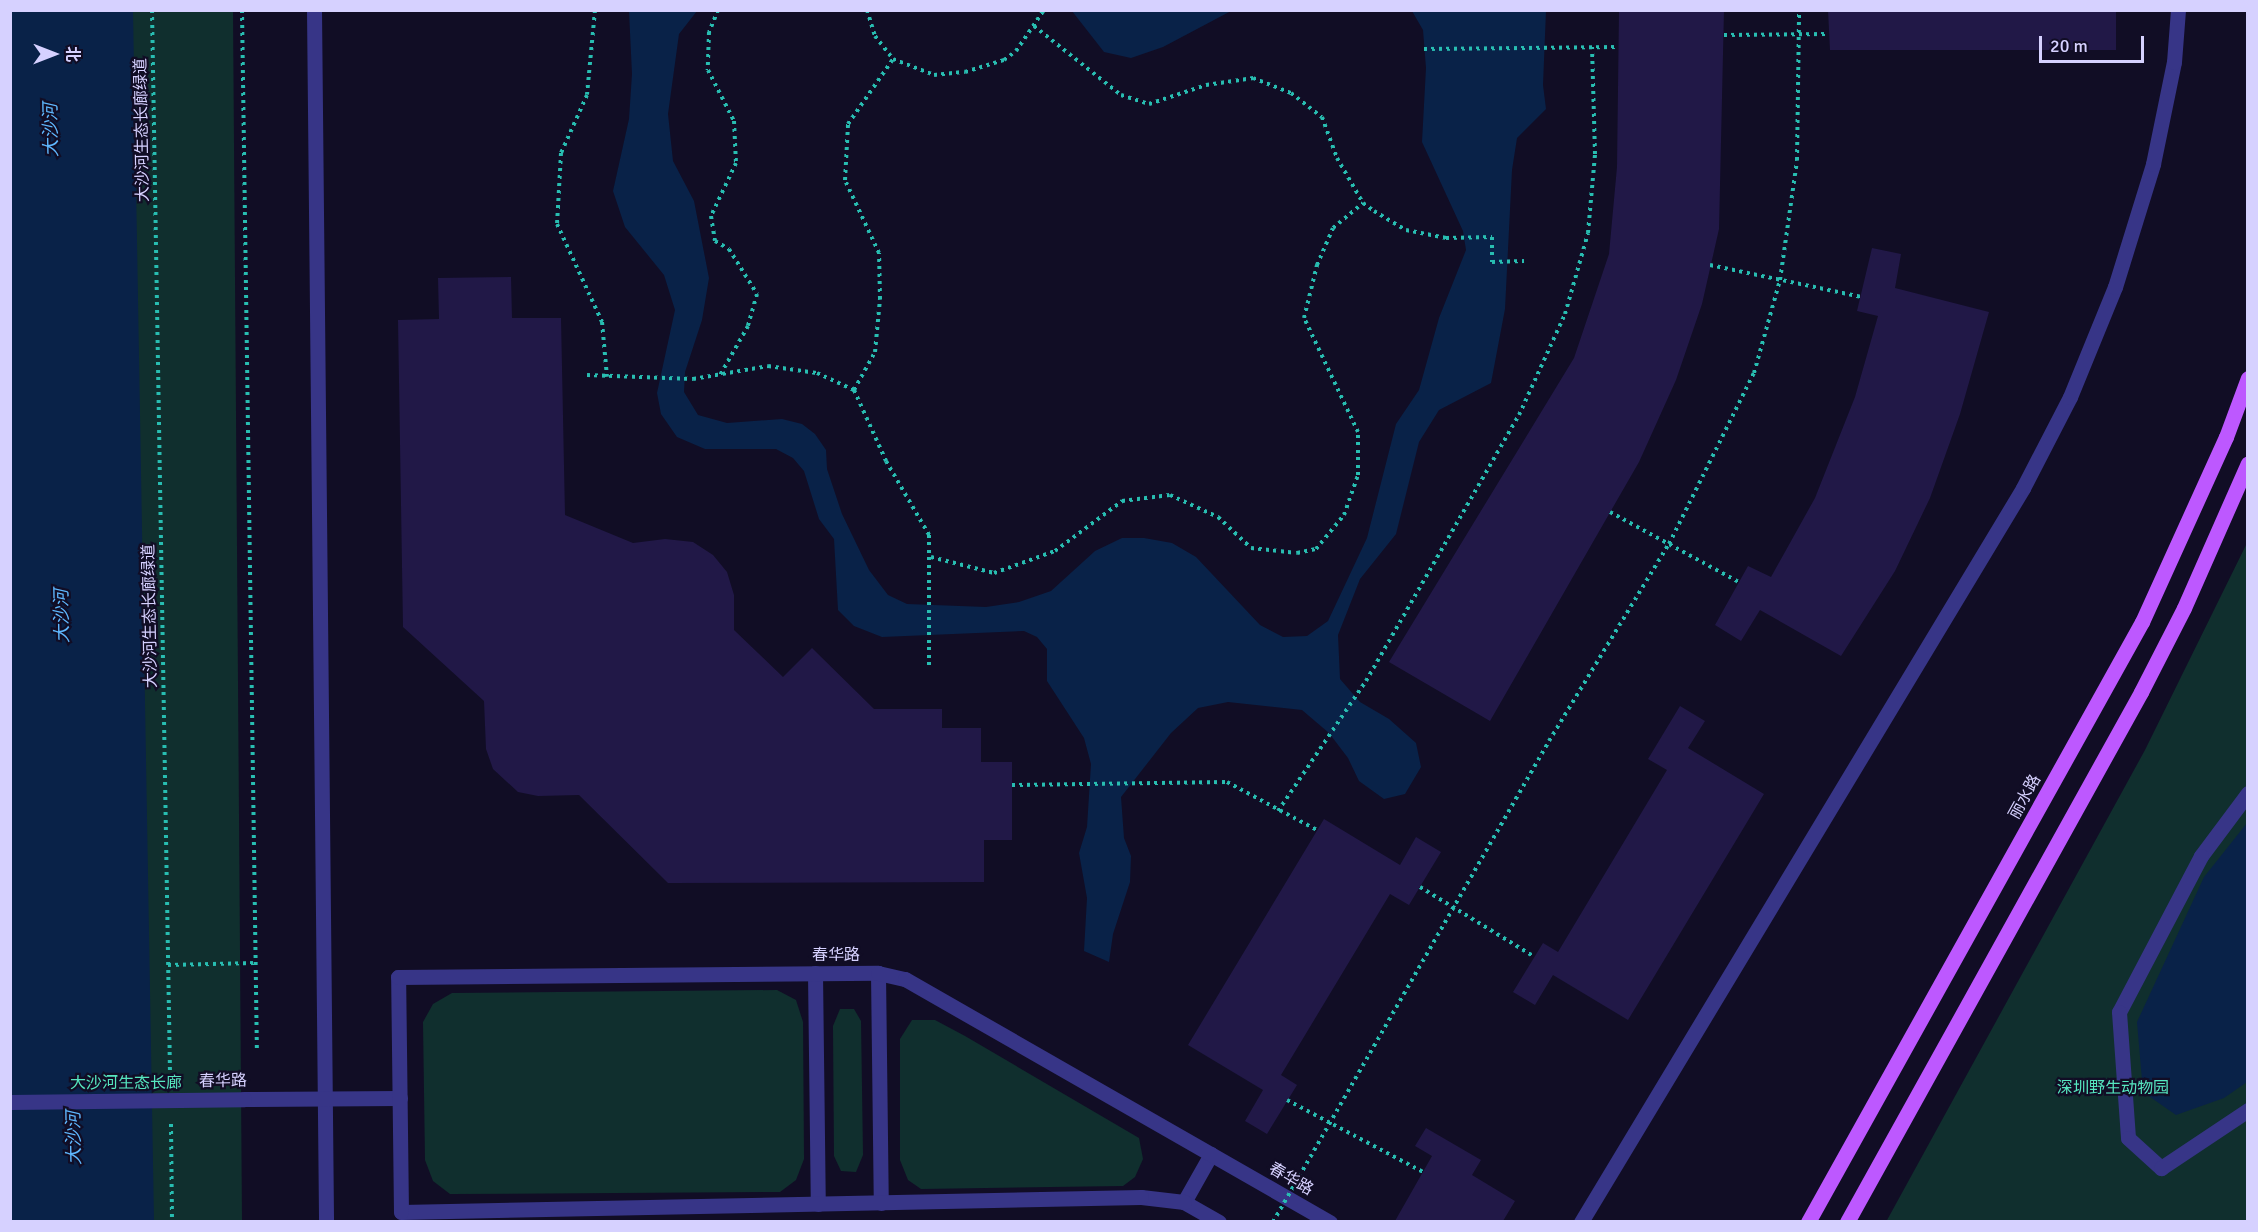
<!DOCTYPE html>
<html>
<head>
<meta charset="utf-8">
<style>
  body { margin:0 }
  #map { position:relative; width:2258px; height:1232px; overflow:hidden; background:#110d25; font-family:Signika,"Noto Sans SC",sans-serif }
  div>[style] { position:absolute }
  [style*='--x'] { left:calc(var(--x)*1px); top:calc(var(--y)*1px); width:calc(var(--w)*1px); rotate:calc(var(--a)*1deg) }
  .green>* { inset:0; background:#102f2e }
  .water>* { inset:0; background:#092248 }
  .building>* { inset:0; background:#211847 }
  .path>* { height:4px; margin-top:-2px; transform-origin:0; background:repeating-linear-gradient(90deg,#28bdb1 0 3px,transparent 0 7.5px) }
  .minor>* { height:15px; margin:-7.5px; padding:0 7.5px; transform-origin:7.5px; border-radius:7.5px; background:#373587 }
  .major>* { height:15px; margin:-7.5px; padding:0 7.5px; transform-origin:7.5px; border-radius:7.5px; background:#bd58ff }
  .path-bridge>* { height:4px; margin-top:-2px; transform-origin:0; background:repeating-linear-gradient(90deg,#28bdb1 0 3px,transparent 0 7.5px) }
  .minor-bridge>* { height:15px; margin:-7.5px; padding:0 7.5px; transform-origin:7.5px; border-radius:7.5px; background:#373587 }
  span { translate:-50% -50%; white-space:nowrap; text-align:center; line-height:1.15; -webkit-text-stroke:4.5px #110d25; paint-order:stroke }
  .street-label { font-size:16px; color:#d6d1ff }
  .park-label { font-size:16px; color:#56e6bf }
  .water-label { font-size:18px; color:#5fb8ff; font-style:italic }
  .frame { position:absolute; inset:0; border:12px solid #d6d1ff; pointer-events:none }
  .north { position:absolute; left:24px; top:24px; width:60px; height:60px; -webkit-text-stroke:4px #110d25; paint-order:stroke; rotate:90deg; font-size:16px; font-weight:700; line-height:24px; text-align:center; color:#d6d1ff }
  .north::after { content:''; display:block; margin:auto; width:21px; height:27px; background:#d6d1ff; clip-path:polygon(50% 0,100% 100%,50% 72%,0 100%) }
  .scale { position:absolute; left:2039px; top:36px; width:105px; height:27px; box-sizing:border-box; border:3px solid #d6d1ff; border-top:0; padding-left:8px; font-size:18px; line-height:21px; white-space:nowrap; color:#d6d1ff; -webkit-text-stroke:4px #110d25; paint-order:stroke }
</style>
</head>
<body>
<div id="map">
  <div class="green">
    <div style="clip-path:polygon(10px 11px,233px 11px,242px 1221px,11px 1221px)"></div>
    <div style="clip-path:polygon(2247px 543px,2247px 1221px,1886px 1222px,2145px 750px)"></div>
    <div style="clip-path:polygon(777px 990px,796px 1000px,803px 1022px,804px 1159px,796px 1180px,780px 1192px,450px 1194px,433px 1181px,425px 1160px,423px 1022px,433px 1004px,452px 993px)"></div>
    <div style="clip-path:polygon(840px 1009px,854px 1009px,861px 1021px,863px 1155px,856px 1172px,841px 1171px,834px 1156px,833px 1026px)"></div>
    <div style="clip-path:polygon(912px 1020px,935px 1020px,965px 1036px,1139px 1138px,1143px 1159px,1135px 1177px,1123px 1186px,921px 1189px,908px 1180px,900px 1160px,900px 1039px)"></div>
  </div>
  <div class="water">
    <div style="clip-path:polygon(10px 11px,133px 11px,154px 1221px,11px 1221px)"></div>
    <div style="clip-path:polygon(629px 11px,697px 11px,679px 34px,668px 114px,673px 161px,694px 201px,709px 278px,702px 320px,685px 372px,684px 392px,698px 415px,727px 423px,782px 419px,802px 424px,815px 434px,826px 450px,827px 469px,842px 514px,869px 570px,888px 595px,907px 604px,986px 607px,1019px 602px,1051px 591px,1095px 551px,1122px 538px,1144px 538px,1172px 543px,1196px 557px,1260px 625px,1283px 637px,1307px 636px,1328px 621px,1367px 538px,1396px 424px,1419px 390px,1439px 318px,1466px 250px,1463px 231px,1422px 142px,1426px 68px,1423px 30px,1412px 11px,1546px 11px,1543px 85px,1546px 109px,1517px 138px,1512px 170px,1505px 309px,1491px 383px,1439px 410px,1419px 442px,1396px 534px,1360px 579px,1338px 635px,1340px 679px,1360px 702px,1389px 719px,1416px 743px,1421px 767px,1405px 794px,1384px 799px,1359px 781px,1348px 758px,1329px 733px,1302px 710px,1228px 702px,1198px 708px,1171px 733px,1121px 797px,1124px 838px,1131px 856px,1130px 882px,1113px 934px,1109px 962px,1084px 951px,1087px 898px,1079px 853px,1087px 827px,1091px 764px,1084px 738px,1047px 681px,1047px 649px,1037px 637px,1024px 631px,882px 637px,854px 626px,838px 610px,834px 539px,819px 519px,804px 471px,793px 458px,776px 449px,705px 449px,677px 437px,661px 414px,657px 393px,675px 310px,664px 275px,625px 227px,613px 191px,629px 119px,632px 74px)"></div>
    <div style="clip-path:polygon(1072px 11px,1231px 11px,1163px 47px,1131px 58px,1104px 52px)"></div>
    <div style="clip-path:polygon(2247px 823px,2247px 1082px,2224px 1098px,2176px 1115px,2143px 1092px,2137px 1022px,2204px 877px)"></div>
  </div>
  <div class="building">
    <div style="clip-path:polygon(1619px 10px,1724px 10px,1719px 229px,1702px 304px,1676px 380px,1639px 462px,1490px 721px,1389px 662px,1574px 358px,1609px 254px,1617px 167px)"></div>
    <div style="clip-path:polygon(1828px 10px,2116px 10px,2116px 50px,1830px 50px)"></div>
    <div style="clip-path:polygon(1872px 248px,1901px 254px,1895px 288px,1989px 312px,1960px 414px,1930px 498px,1895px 571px,1841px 656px,1760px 610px,1741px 641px,1715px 625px,1748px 566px,1771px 577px,1815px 498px,1855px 397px,1878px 316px,1857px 311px)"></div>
    <div style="clip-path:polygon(511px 277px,512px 318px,561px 318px,565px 515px,633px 543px,665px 539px,693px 542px,713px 555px,727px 572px,734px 595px,734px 630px,783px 677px,812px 648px,874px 709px,942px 709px,942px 728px,981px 728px,981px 762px,1012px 762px,1012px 840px,984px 840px,984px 882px,668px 883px,579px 795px,538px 796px,518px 792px,493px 769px,486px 749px,484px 701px,403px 627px,398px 320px,439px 319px,438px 278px)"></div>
    <div style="clip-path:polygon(1680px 706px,1705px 721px,1688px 748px,1764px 794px,1628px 1020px,1553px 975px,1535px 1005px,1513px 992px,1543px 943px,1558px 952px,1667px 770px,1648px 759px)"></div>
    <div style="clip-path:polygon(1324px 819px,1400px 865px,1416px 837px,1441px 852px,1409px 905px,1390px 894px,1281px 1075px,1297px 1085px,1267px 1134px,1245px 1121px,1263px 1090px,1188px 1045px)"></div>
    <div style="clip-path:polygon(1426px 1128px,1481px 1160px,1472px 1175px,1515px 1201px,1503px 1221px,1395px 1221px,1432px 1156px,1415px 1146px)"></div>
  </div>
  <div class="path">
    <div style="--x:152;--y:10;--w:1065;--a:89.03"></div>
    <div style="--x:242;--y:10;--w:1042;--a:89.18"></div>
    <div style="--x:595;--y:10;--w:85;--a:95.4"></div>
    <div style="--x:587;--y:95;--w:64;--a:114.1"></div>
    <div style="--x:561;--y:153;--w:71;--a:93.2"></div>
    <div style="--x:557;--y:224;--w:108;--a:65.3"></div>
    <div style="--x:602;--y:322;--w:55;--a:84.8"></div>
    <div style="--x:718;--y:10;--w:24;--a:112"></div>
    <div style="--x:709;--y:32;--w:38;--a:92"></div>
    <div style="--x:708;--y:70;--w:57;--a:63"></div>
    <div style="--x:734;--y:121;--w:42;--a:87.3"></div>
    <div style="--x:736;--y:163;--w:59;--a:115.3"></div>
    <div style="--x:711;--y:216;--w:25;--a:81"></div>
    <div style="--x:715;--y:241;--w:16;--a:30"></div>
    <div style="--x:729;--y:249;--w:53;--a:58.1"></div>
    <div style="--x:757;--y:294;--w:33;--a:106"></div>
    <div style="--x:748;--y:326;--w:56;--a:119.7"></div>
    <div style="--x:867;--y:10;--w:27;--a:73"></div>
    <div style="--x:875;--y:36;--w:29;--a:52"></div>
    <div style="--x:893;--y:59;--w:44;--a:21.3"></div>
    <div style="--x:934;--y:75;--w:31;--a:-6"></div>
    <div style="--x:965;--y:72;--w:41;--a:-17.1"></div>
    <div style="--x:1004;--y:60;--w:15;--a:-37"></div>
    <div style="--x:1016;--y:51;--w:50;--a:-55.7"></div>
    <div style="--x:1034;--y:26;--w:111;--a:38.4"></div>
    <div style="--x:1121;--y:95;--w:29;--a:18"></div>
    <div style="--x:1149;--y:104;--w:60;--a:-18.4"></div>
    <div style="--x:1206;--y:85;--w:48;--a:-8.5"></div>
    <div style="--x:1253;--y:78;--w:41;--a:21.5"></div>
    <div style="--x:1291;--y:93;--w:39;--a:38"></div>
    <div style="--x:1322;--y:117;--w:44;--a:69.9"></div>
    <div style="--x:1337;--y:158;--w:52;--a:60"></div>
    <div style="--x:1363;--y:203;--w:14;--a:36"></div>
    <div style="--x:1374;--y:211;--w:37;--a:31"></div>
    <div style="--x:1406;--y:230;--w:41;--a:11.3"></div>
    <div style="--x:1446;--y:238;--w:46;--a:-1.2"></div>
    <div style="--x:1492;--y:237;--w:25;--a:90"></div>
    <div style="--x:1492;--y:262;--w:32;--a:-2"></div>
    <div style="--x:1724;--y:35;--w:104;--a:-0.6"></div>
    <div style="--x:1424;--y:49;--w:195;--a:-0.6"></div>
    <div style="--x:1710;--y:265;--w:155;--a:11.9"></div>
    <div style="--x:587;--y:375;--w:106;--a:2.2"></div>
    <div style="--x:693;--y:379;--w:76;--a:-9.8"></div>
    <div style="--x:768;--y:366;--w:49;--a:8.1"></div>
    <div style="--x:817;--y:373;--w:41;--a:24.7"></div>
    <div style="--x:854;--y:390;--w:43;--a:-61.1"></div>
    <div style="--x:875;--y:352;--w:53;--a:-84.6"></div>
    <div style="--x:880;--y:299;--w:46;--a:-91.2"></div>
    <div style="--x:879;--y:253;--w:81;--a:-115"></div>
    <div style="--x:845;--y:180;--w:56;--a:-86.9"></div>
    <div style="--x:848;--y:124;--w:79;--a:-55.3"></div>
    <div style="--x:854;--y:390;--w:78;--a:65.7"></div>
    <div style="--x:886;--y:461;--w:86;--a:59.8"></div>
    <div style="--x:929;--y:535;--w:132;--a:90"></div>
    <div style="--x:1610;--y:512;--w:147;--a:28.5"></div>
    <div style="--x:931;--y:557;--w:65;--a:14.3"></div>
    <div style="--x:994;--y:573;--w:65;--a:-19.8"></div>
    <div style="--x:1055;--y:551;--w:84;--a:-36.7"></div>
    <div style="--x:1122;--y:501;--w:48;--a:-7.1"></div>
    <div style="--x:1170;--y:495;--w:53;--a:24.6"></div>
    <div style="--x:1218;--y:517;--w:45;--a:43.2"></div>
    <div style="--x:1251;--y:548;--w:46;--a:6.2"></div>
    <div style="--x:1297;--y:553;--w:19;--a:-12"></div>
    <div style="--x:1316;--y:549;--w:44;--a:-50.5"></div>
    <div style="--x:1344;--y:515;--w:42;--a:-70.7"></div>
    <div style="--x:1358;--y:475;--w:43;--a:-90"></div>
    <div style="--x:1358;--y:432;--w:126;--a:-115.3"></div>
    <div style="--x:1304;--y:318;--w:55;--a:-76.2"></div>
    <div style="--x:1317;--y:265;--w:40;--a:-66.6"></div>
    <div style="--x:1333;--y:228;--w:39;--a:-40"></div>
    <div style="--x:1012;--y:785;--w:215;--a:-0.8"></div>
    <div style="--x:1227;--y:782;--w:102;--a:28.1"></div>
    <div style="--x:1278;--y:811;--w:157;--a:-55.9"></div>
    <div style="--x:1366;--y:681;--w:307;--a:-60.1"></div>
    <div style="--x:1519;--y:415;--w:111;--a:-65.5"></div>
    <div style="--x:1565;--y:314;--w:84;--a:-74.1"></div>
    <div style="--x:1588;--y:233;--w:79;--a:-84.9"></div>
    <div style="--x:1595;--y:154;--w:107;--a:-91.6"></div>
    <div style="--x:1420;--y:887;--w:132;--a:31.4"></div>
    <div style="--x:168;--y:965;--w:87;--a:-1.3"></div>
    <div style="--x:1287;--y:1100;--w:154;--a:27.9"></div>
    <div style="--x:171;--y:1124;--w:98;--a:89.4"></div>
  </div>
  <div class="minor">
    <div style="--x:314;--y:10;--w:1212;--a:89.43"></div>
    <div style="--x:2248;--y:793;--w:79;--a:126.7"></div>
    <div style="--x:2201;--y:856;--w:176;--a:117.7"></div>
    <div style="--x:2119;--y:1012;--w:126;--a:85.9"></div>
    <div style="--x:2128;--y:1138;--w:45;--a:42.3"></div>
    <div style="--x:2161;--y:1168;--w:105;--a:-33.7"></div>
    <div style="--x:815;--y:973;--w:231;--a:89.3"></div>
    <div style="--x:878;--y:973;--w:230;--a:89.3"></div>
    <div style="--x:244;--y:1099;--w:156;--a:-0.4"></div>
    <div style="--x:1184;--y:1202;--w:55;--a:-60.6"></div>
    <div style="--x:1219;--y:1222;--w:40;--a:-150.3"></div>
    <div style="--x:1184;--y:1202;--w:43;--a:-173.4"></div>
    <div style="--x:1141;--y:1197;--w:740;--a:178.84"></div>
    <div style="--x:401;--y:1212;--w:235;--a:-90.7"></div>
    <div style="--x:398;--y:977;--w:480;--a:-0.5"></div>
    <div style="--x:878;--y:973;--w:28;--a:13"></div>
    <div style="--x:905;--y:979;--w:490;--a:29.8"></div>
    <div style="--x:1581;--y:1222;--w:857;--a:-58.94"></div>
    <div style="--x:2023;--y:488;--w:102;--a:-62.7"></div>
    <div style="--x:2070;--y:397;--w:119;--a:-67.8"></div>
    <div style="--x:2115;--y:287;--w:129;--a:-72.8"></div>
    <div style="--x:2153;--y:164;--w:104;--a:-78.4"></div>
    <div style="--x:2174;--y:62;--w:52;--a:-85.6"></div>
  </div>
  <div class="major">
    <div style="--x:1808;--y:1222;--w:687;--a:-60.9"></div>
    <div style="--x:2142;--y:622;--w:203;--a:-65.6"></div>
    <div style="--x:2226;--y:437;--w:63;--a:-69.6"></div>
    <div style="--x:1847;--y:1222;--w:606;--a:-60.98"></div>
    <div style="--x:2141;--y:692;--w:94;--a:-62.9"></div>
    <div style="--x:2184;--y:608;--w:158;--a:-66.2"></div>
  </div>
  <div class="path-bridge">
    <div style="--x:1273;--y:1222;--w:555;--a:-60.15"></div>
    <div style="--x:1549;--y:741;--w:231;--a:-58.7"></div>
    <div style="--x:1669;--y:544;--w:191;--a:-63.6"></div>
    <div style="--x:1754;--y:373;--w:97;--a:-74.4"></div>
    <div style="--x:1780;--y:280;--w:121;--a:-81.9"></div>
    <div style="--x:1797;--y:160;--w:150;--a:-89.2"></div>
  </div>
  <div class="minor-bridge">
    <div style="--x:10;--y:1102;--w:234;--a:-0.7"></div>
  </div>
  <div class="street-label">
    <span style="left:142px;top:130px;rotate:-91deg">大沙河生态长廊绿道</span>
    <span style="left:150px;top:616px;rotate:-91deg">大沙河生态长廊绿道</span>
    <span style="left:2025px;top:797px;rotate:-61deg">丽水路</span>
    <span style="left:836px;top:955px">春华路</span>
    <span style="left:223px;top:1081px;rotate:-1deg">春华路</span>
    <span style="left:1291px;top:1179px;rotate:30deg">春华路</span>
  </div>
  <div class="park-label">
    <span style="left:126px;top:1083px">大沙河生态长廊</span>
    <span style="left:2113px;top:1088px">深圳野生动物园</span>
  </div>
  <div class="water-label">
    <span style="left:51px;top:130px;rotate:-91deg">大沙河</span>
    <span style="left:62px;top:616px;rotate:-91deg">大沙河</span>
    <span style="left:74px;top:1138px;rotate:-91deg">大沙河</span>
  </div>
  <div class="frame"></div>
  <div class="north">北</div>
  <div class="scale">20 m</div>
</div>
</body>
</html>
